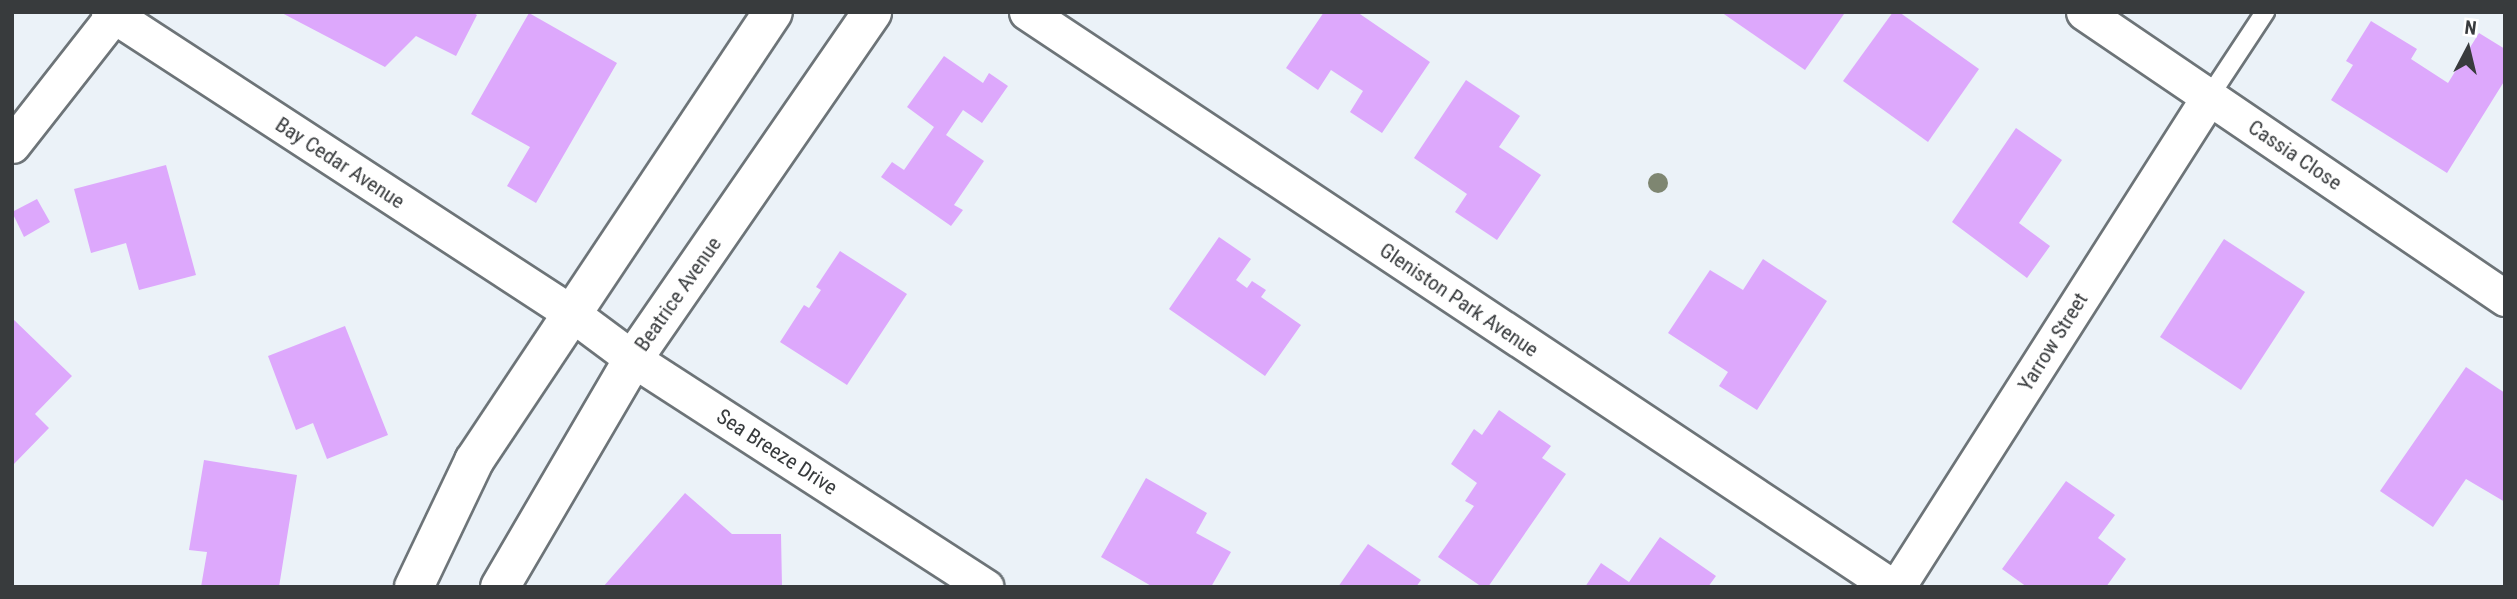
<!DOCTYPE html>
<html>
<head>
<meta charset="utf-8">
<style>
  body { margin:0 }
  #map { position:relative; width:2517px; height:599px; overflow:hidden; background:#ebf2f8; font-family:"Roboto Condensed",sans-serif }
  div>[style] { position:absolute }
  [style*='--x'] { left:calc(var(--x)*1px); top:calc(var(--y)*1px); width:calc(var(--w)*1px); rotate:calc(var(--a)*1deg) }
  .building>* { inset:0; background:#dda8fc }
  .roads { filter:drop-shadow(2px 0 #6d7478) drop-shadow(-2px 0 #6d7478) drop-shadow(0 2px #6d7478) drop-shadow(0 -2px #6d7478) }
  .service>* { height:18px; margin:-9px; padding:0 9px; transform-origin:9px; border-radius:9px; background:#fff }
  .minor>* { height:35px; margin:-17.5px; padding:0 17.5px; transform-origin:17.5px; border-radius:17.5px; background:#fff }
  .secondary>* { height:38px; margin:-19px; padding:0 19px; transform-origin:19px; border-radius:19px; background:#fff }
  .trees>* { width:20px; height:20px; margin:-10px; border-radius:50%; background:#7e8671 }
  span { translate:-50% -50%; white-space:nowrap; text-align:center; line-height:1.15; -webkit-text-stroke:5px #fff; paint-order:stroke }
  .street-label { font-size:21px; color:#383b3d }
  .frame { position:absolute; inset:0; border:14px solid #383b3d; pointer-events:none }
  .north { position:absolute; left:2433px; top:14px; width:70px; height:70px; -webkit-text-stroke:5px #fff; paint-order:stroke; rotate:7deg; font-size:19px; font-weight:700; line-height:28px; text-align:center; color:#383b3d }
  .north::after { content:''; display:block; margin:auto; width:24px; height:32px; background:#383b3d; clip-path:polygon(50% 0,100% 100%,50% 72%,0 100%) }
</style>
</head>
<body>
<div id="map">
  <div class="building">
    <div style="clip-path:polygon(280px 12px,472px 12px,477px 15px,456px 56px,416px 36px,385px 67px)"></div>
    <div style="clip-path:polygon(1324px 12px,1357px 12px,1430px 62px,1382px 133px,1350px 112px,1363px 91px,1331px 70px,1318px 90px,1286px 68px)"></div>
    <div style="clip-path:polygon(1721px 12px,1842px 12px,1844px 14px,1805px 70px)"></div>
    <div style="clip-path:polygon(1893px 12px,1899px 12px,1979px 69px,1928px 142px,1843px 81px)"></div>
    <div style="clip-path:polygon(529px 13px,617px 63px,536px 203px,507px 186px,530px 147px,471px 114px)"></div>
    <div style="clip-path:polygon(2371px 21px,2417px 49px,2411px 59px,2448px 83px,2479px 33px,2505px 49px,2505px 80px,2447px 173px,2331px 100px,2353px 65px,2346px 61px)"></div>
    <div style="clip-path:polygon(944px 56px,983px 83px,989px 73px,1008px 86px,982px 123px,963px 110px,946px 135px,984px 161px,954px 205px,963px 210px,951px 226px,881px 177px,892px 162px,904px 170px,934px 127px,907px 107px)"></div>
    <div style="clip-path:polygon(1466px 80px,1520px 116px,1499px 147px,1541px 175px,1497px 240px,1455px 212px,1467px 194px,1414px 158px)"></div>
    <div style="clip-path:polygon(2016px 128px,2062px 160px,2019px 223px,2050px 246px,2027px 278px,1952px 222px)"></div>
    <div style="clip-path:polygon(166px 165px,196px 275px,139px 290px,126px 243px,91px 253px,74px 189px)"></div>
    <div style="clip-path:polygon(37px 199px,50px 222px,24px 237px,12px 212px)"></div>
    <div style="clip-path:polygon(1219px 237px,1251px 259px,1236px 280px,1247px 288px,1252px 281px,1266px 290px,1261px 297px,1301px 325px,1265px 376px,1169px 309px)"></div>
    <div style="clip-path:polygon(2224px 239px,2305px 292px,2241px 390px,2160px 337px)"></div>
    <div style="clip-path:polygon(840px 251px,907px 294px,847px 385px,780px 342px,804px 305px,809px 308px,821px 290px,816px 287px)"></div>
    <div style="clip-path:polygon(1763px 259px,1827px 301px,1757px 410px,1719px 386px,1728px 372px,1668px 333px,1710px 270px,1743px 290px)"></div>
    <div style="clip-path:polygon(12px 318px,72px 376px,35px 414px,49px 428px,12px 466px)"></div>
    <div style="clip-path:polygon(345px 326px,388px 435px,327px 459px,313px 423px,296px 430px,268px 356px)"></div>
    <div style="clip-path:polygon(2466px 367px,2505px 393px,2505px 502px,2466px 479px,2433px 527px,2380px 491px)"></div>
    <div style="clip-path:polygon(1499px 410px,1551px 446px,1542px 458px,1566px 474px,1488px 587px,1482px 587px,1438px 557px,1474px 506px,1465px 501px,1477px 483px,1451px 464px,1474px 429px,1482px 435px)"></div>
    <div style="clip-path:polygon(204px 460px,297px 475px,279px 587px,201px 587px,207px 552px,189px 550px)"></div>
    <div style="clip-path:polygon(1146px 478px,1207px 513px,1196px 533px,1231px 552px,1211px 587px,1153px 587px,1101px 557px)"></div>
    <div style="clip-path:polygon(2066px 481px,2115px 515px,2098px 538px,2126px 559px,2106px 587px,2027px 587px,2002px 569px)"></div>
    <div style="clip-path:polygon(685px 493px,732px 534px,781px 534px,782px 587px,603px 587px)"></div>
    <div style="clip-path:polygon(1660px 537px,1716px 576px,1708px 587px,1585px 587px,1601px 563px,1629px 582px)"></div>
    <div style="clip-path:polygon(1368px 544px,1421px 580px,1416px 587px,1338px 587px)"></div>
  </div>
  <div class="roads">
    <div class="service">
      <div style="--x:2209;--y:97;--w:102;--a:-56.6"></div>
    </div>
    <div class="minor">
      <div style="--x:109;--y:12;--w:551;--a:33.08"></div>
      <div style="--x:571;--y:313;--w:77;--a:36.6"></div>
      <div style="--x:633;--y:359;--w:420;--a:32.9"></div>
      <div style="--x:1027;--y:12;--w:1039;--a:33.61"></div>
      <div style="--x:2084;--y:12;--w:509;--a:34.19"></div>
      <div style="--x:12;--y:145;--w:165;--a:-51.9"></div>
      <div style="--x:1897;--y:587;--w:581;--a:-57.51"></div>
    </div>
    <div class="secondary">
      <div style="--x:414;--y:587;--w:140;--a:-64.5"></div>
      <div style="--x:474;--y:461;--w:539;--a:-56.34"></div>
      <div style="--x:500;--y:587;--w:264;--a:-59.7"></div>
      <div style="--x:633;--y:359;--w:421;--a:-55.4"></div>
    </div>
  </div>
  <div class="trees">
    <div style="left:1658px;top:183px"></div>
  </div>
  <div class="street-label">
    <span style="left:2295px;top:155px;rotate:34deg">Cassia Close</span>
    <span style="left:340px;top:163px;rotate:33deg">Bay Cedar Avenue</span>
    <span style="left:678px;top:294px;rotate:-55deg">Beatrice Avenue</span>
    <span style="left:1459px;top:300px;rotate:34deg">Gleniston Park Avenue</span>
    <span style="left:2053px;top:342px;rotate:-58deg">Yarrow Street</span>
    <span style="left:777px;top:452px;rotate:33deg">Sea Breeze Drive</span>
  </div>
  <div class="frame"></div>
  <div class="north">N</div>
</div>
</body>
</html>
